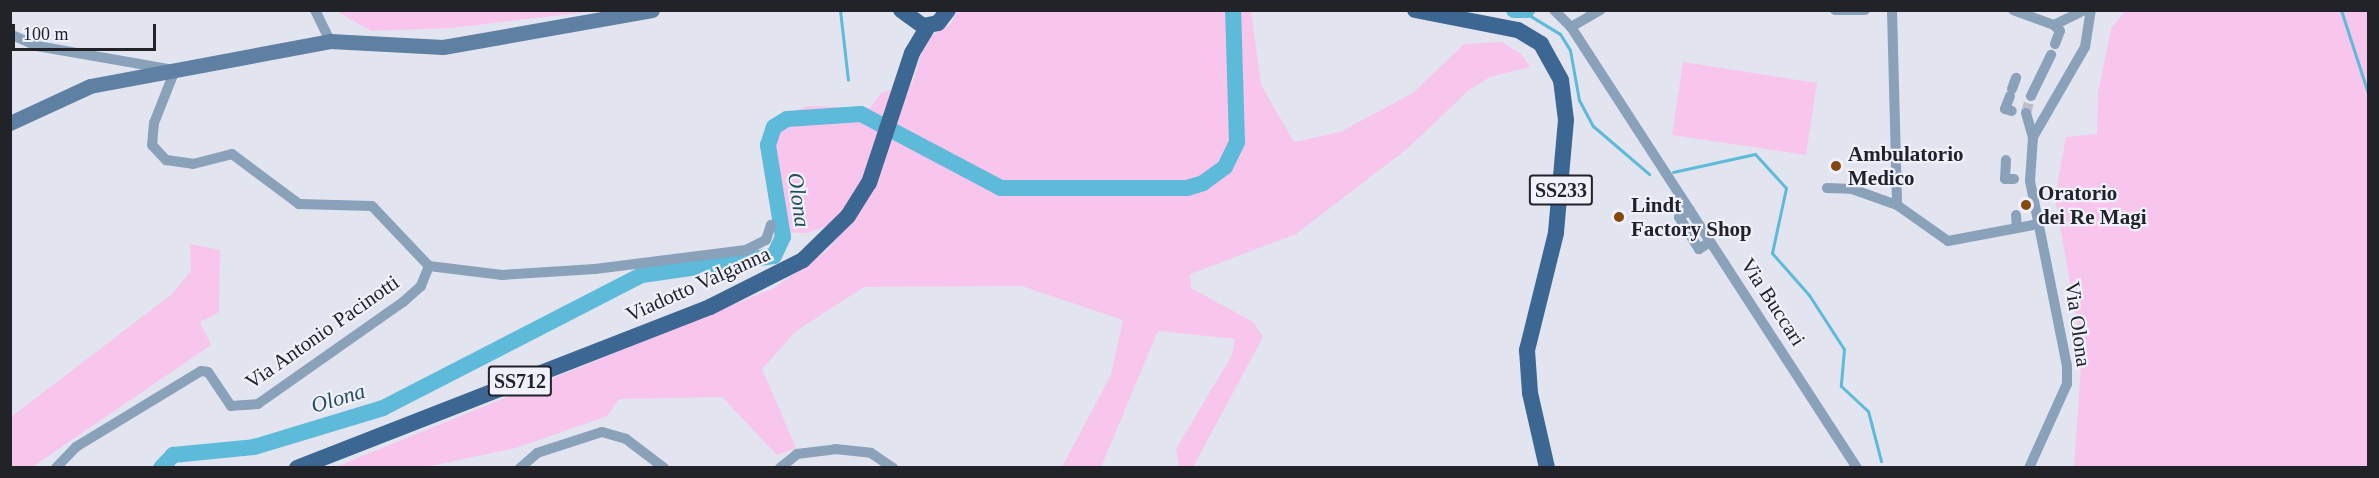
<!DOCTYPE html>
<html>
<head>
<meta charset="utf-8">
<style>
  body { margin:0 }
  #map { position:relative; width:2379px; height:478px; overflow:hidden; background:#e2e4f0; font-family:Georgia,serif }
  div>[style] { position:absolute }
  [style*='--x'] { left:calc(var(--x)*1px); top:calc(var(--y)*1px); width:calc(var(--w)*1px); rotate:calc(var(--a)*1deg) }
  .green>* { inset:0; background:#f8c5ed }
  .stream>* { height:3px; margin:-1.5px; padding:0 1.5px; transform-origin:1.5px; border-radius:1.5px; background:#5dbad9 }
  .river>* { height:16px; margin:-8px; padding:0 8px; transform-origin:8px; border-radius:8px; background:#5dbad9 }
  .street-tunnel>* { height:10px; margin-top:-5px; transform-origin:0; background:repeating-linear-gradient(90deg,#bcbdc8 0 10px,transparent 0 15px) }
  .street>* { height:10px; margin:-5px; padding:0 5px; transform-origin:5px; border-radius:5px; background:#8aa1ba }
  .secondary>* { height:15px; margin:-7.5px; padding:0 7.5px; transform-origin:7.5px; border-radius:7.5px; background:#5e80a3 }
  .primary>* { height:16px; margin:-8px; padding:0 8px; transform-origin:8px; border-radius:8px; background:#3d6793 }
  .dots>* { width:16px; height:16px; translate:-50% -50%; box-sizing:border-box; border:3px solid #eff1fe; border-radius:50% }
  span { translate:-50% -50%; white-space:nowrap; text-align:center; line-height:1.15; -webkit-text-stroke:4.5px #eff1fe; paint-order:stroke }
  .shield-label span { padding:2px 4px; background:#eff1fe; border:2px solid; border-radius:4px; -webkit-text-stroke-width:0 }
  .shield-label { font-size:20px; color:#222328; font-weight:700 }
  .poi-label { font-size:21px; color:#222328; font-weight:700 }
  .left { translate:0 -50%; text-align:left }
  .street-label { font-size:21px; color:#222328 }
  .water-label { font-size:22px; color:#254e5c; font-style:italic }
  .frame { position:absolute; inset:0; border:12px solid #222328; pointer-events:none }
  .scale { position:absolute; left:12px; top:24px; width:144px; height:27px; box-sizing:border-box; border:3px solid #222328; border-top:0; padding-left:8px; font-size:18px; line-height:21px; white-space:nowrap; color:#222328; -webkit-text-stroke:4px #eff1fe; paint-order:stroke }
</style>
</head>
<body>
<div id="map">
  <div class="green">
    <div style="clip-path:polygon(336px 11px,596px 11px,451px 28px,371px 31px)"></div>
    <div style="clip-path:polygon(957px 11px,1251px 11px,1261px 85px,1294px 142px,1340px 132px,1413px 93px,1464px 44px,1502px 42px,1521px 54px,1530px 67px,1490px 77px,1469px 90px,1408px 148px,1296px 234px,1190px 274px,1191px 288px,1253px 322px,1263px 337px,1193px 467px,1179px 467px,1176px 449px,1232px 355px,1235px 339px,1158px 331px,1101px 467px,1062px 467px,1111px 375px,1123px 320px,1022px 286px,864px 287px,796px 331px,762px 369px,796px 448px,777px 455px,722px 397px,619px 399px,607px 416px,516px 448px,426px 467px,333px 468px,774px 288px,825px 252px,855px 217px,807px 233px,773px 232px,765px 156px,770px 120px,808px 106px,870px 108px,881px 93px,912px 84px,926px 39px,951px 24px)"></div>
    <div style="clip-path:polygon(2125px 11px,2368px 11px,2368px 467px,2074px 467px,2082px 352px,2055px 197px,2066px 137px,2097px 134px,2098px 93px,2111px 29px)"></div>
    <div style="clip-path:polygon(1683px 62px,1817px 83px,1806px 155px,1672px 135px)"></div>
    <div style="clip-path:polygon(190px 244px,220px 250px,219px 312px,200px 322px,211px 345px,32px 467px,11px 467px,11px 417px,172px 294px,191px 271px)"></div>
  </div>
  <div class="stream">
    <div style="--x:840;--y:10;--w:70;--a:83.5"></div>
    <div style="--x:2341;--y:10;--w:87;--a:72"></div>
    <div style="--x:1524;--y:12;--w:42;--a:31.4"></div>
    <div style="--x:1560;--y:34;--w:19;--a:58"></div>
    <div style="--x:1570;--y:50;--w:51;--a:79.8"></div>
    <div style="--x:1579;--y:100;--w:30;--a:62"></div>
    <div style="--x:1593;--y:126;--w:74;--a:40.6"></div>
    <div style="--x:1673;--y:172;--w:84;--a:-12.4"></div>
    <div style="--x:1755;--y:154;--w:46;--a:47.6"></div>
    <div style="--x:1786;--y:188;--w:66;--a:102.2"></div>
    <div style="--x:1772;--y:253;--w:56;--a:48.6"></div>
    <div style="--x:1809;--y:295;--w:64;--a:57.1"></div>
    <div style="--x:1844;--y:349;--w:37;--a:95"></div>
    <div style="--x:1841;--y:386;--w:37;--a:43"></div>
    <div style="--x:1868;--y:411;--w:52;--a:75.4"></div>
  </div>
  <div class="river">
    <div style="--x:1514;--y:10;--w:13;--a:0"></div>
    <div style="--x:161;--y:468;--w:18;--a:-47"></div>
    <div style="--x:173;--y:455;--w:81;--a:-5.6"></div>
    <div style="--x:254;--y:447;--w:135;--a:-16.8"></div>
    <div style="--x:383;--y:408;--w:291;--a:-27.2"></div>
    <div style="--x:642;--y:275;--w:133;--a:-8.2"></div>
    <div style="--x:774;--y:256;--w:21;--a:-65"></div>
    <div style="--x:783;--y:237;--w:93;--a:-99.3"></div>
    <div style="--x:768;--y:145;--w:19;--a:-72"></div>
    <div style="--x:774;--y:127;--w:15;--a:-32"></div>
    <div style="--x:787;--y:119;--w:74;--a:-3.9"></div>
    <div style="--x:861;--y:114;--w:158;--a:27.9"></div>
    <div style="--x:1001;--y:188;--w:186;--a:0"></div>
    <div style="--x:1187;--y:188;--w:17;--a:-17"></div>
    <div style="--x:1203;--y:183;--w:27;--a:-36"></div>
    <div style="--x:1225;--y:167;--w:28;--a:-64"></div>
    <div style="--x:1237;--y:142;--w:132;--a:-91.7"></div>
  </div>
  <div class="street-tunnel">
    <div style="--x:2026;--y:113;--w:18;--a:-74"></div>
  </div>
  <div class="street">
    <div style="--x:315;--y:10;--w:34;--a:64"></div>
    <div style="--x:1554;--y:10;--w:24;--a:45"></div>
    <div style="--x:1571;--y:27;--w:526;--a:57.04"></div>
    <div style="--x:1835;--y:10;--w:30;--a:0"></div>
    <div style="--x:1892;--y:10;--w:195;--a:88.5"></div>
    <div style="--x:2013;--y:10;--w:44;--a:20.1"></div>
    <div style="--x:2054;--y:25;--w:34;--a:-26"></div>
    <div style="--x:2054;--y:25;--w:8;--a:45"></div>
    <div style="--x:2060;--y:31;--w:14;--a:111"></div>
    <div style="--x:1571;--y:27;--w:34;--a:-30"></div>
    <div style="--x:10;--y:34;--w:30;--a:24"></div>
    <div style="--x:37;--y:46;--w:140;--a:9.9"></div>
    <div style="--x:175;--y:70;--w:57;--a:111.6"></div>
    <div style="--x:154;--y:123;--w:22;--a:95"></div>
    <div style="--x:152;--y:145;--w:21;--a:47"></div>
    <div style="--x:166;--y:160;--w:27;--a:8"></div>
    <div style="--x:193;--y:164;--w:40;--a:-14.4"></div>
    <div style="--x:232;--y:154;--w:84;--a:36.7"></div>
    <div style="--x:299;--y:204;--w:73;--a:1.6"></div>
    <div style="--x:372;--y:206;--w:83;--a:46.5"></div>
    <div style="--x:429;--y:266;--w:22;--a:112"></div>
    <div style="--x:421;--y:286;--w:24;--a:138"></div>
    <div style="--x:403;--y:302;--w:177;--a:144.9"></div>
    <div style="--x:258;--y:404;--w:27;--a:176"></div>
    <div style="--x:231;--y:406;--w:41;--a:-124.1"></div>
    <div style="--x:208;--y:372;--w:7;--a:-172"></div>
    <div style="--x:201;--y:371;--w:146;--a:148.7"></div>
    <div style="--x:76;--y:447;--w:29;--a:134"></div>
    <div style="--x:2012;--y:89;--w:12;--a:-70"></div>
    <div style="--x:2010;--y:96;--w:14;--a:111"></div>
    <div style="--x:2005;--y:109;--w:7;--a:16"></div>
    <div style="--x:2031;--y:96;--w:46;--a:-64"></div>
    <div style="--x:2026;--y:113;--w:25;--a:74"></div>
    <div style="--x:2006;--y:160;--w:19;--a:93"></div>
    <div style="--x:2005;--y:179;--w:9;--a:0"></div>
    <div style="--x:1827;--y:188;--w:25;--a:2"></div>
    <div style="--x:1852;--y:189;--w:48;--a:19.6"></div>
    <div style="--x:1897;--y:205;--w:62;--a:35.2"></div>
    <div style="--x:1948;--y:241;--w:93;--a:-10.6"></div>
    <div style="--x:1690;--y:210;--w:13;--a:148"></div>
    <div style="--x:1679;--y:217;--w:38;--a:58"></div>
    <div style="--x:1699;--y:249;--w:13;--a:-32"></div>
    <div style="--x:2016;--y:215;--w:13;--a:86"></div>
    <div style="--x:429;--y:266;--w:74;--a:7"></div>
    <div style="--x:502;--y:275;--w:93;--a:-3.7"></div>
    <div style="--x:595;--y:269;--w:152;--a:-7.2"></div>
    <div style="--x:746;--y:250;--w:22;--a:-27"></div>
    <div style="--x:766;--y:240;--w:16;--a:-72"></div>
    <div style="--x:520;--y:468;--w:23;--a:-41"></div>
    <div style="--x:537;--y:453;--w:68;--a:-17.9"></div>
    <div style="--x:602;--y:432;--w:25;--a:16"></div>
    <div style="--x:626;--y:439;--w:48;--a:37.3"></div>
    <div style="--x:780;--y:468;--w:22;--a:-39"></div>
    <div style="--x:797;--y:454;--w:38;--a:-7"></div>
    <div style="--x:835;--y:449;--w:36;--a:6"></div>
    <div style="--x:871;--y:453;--w:27;--a:34"></div>
    <div style="--x:2029;--y:468;--w:92;--a:-65.7"></div>
    <div style="--x:2067;--y:384;--w:18;--a:-90"></div>
    <div style="--x:2067;--y:366;--w:189;--a:-101.3"></div>
    <div style="--x:2030;--y:181;--w:44;--a:-86.1"></div>
    <div style="--x:2033;--y:137;--w:104;--a:-60"></div>
    <div style="--x:2085;--y:47;--w:37;--a:-81"></div>
  </div>
  <div class="secondary">
    <div style="--x:10;--y:123;--w:88;--a:-24.8"></div>
    <div style="--x:90;--y:86;--w:244;--a:-10.6"></div>
    <div style="--x:330;--y:41;--w:113;--a:3"></div>
    <div style="--x:443;--y:47;--w:212;--a:-10"></div>
  </div>
  <div class="primary">
    <div style="--x:901;--y:10;--w:27;--a:36"></div>
    <div style="--x:923;--y:26;--w:15;--a:-11"></div>
    <div style="--x:938;--y:23;--w:16;--a:-52"></div>
    <div style="--x:1415;--y:10;--w:105;--a:11"></div>
    <div style="--x:1518;--y:30;--w:27;--a:31"></div>
    <div style="--x:1541;--y:44;--w:41;--a:60.9"></div>
    <div style="--x:1561;--y:80;--w:40;--a:82.9"></div>
    <div style="--x:1566;--y:120;--w:113;--a:95.1"></div>
    <div style="--x:1556;--y:233;--w:121;--a:103.9"></div>
    <div style="--x:1527;--y:350;--w:43;--a:86"></div>
    <div style="--x:1530;--y:393;--w:77;--a:77.2"></div>
    <div style="--x:297;--y:468;--w:443;--a:-21.3"></div>
    <div style="--x:710;--y:307;--w:104;--a:-26.8"></div>
    <div style="--x:803;--y:260;--w:63;--a:-44.4"></div>
    <div style="--x:848;--y:216;--w:39;--a:-58"></div>
    <div style="--x:869;--y:183;--w:137;--a:-71.7"></div>
    <div style="--x:912;--y:53;--w:31;--a:-59"></div>
  </div>
  <div class="dots">
    <div style="left:1836px;top:166px;background:#87480b"></div>
    <div style="left:2026px;top:205px;background:#87480b"></div>
    <div style="left:1619px;top:217px;background:#87480b"></div>
  </div>
  <div class="shield-label">
    <span style="left:1561px;top:190px">SS233</span>
    <span style="left:520px;top:381px">SS712</span>
  </div>
  <div class="poi-label">
    <span class="left" style="left:1848px;top:166px">Ambulatorio<br>Medico</span>
    <span class="left" style="left:2038px;top:205px">Oratorio<br>dei Re Magi</span>
    <span class="left" style="left:1631px;top:217px">Lindt<br>Factory Shop</span>
  </div>
  <div class="street-label">
    <span style="left:698px;top:284px;rotate:-24deg">Viadotto Valganna</span>
    <span style="left:1773px;top:302px;rotate:57deg">Via Buccari</span>
    <span style="left:2078px;top:324px;rotate:82deg">Via Olona</span>
    <span style="left:322px;top:332px;rotate:-35deg">Via Antonio Pacinotti</span>
  </div>
  <div class="water-label">
    <span style="left:799px;top:200px;rotate:82deg">Olona</span>
    <span style="left:338px;top:398px;rotate:-17deg">Olona</span>
  </div>
  <div class="frame"></div>
  <div class="scale">100 m</div>
</div>
</body>
</html>
